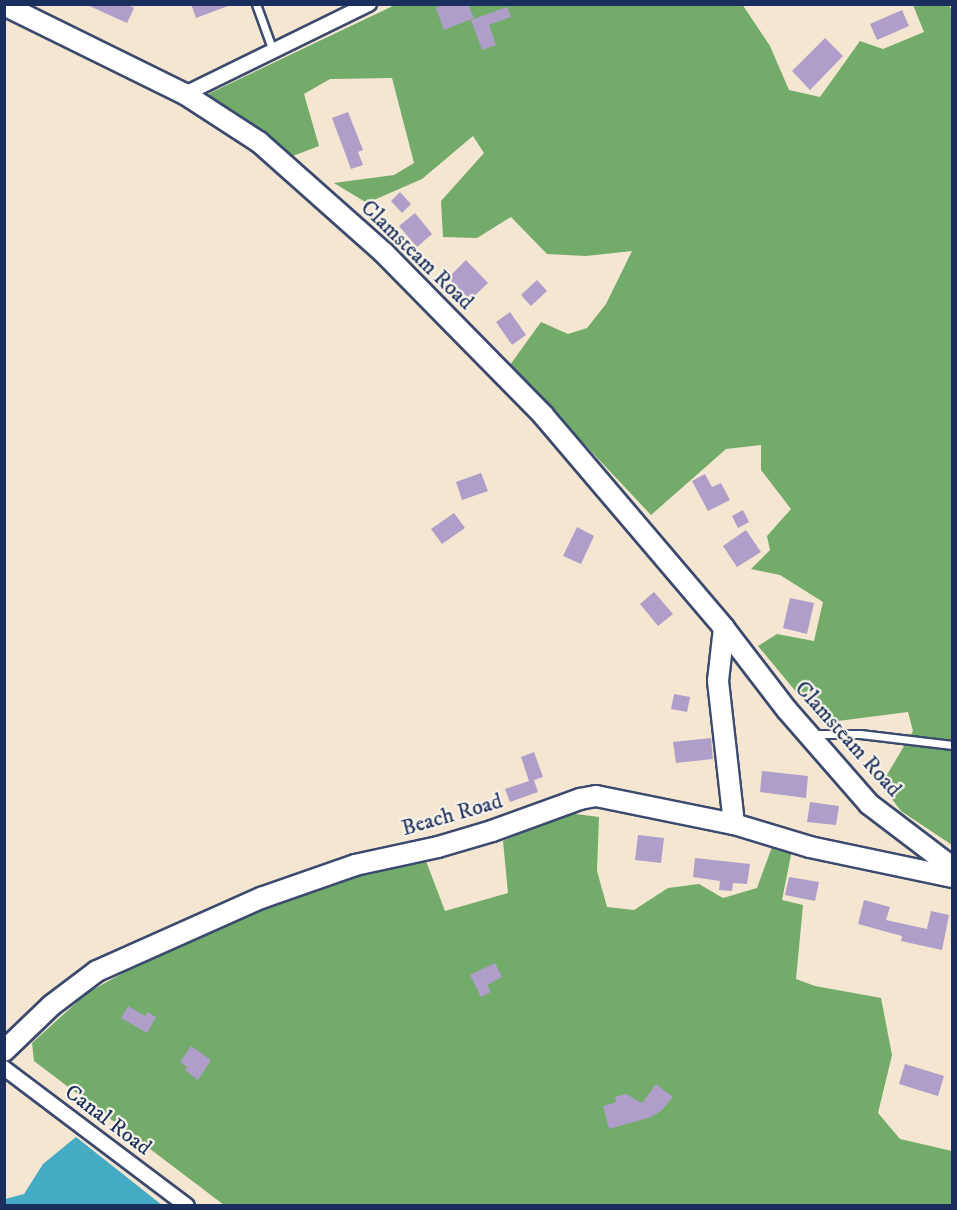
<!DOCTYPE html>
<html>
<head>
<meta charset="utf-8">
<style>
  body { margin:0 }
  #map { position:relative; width:957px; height:1210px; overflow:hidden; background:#f4e6d0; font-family:"IM FELL DW Pica",serif }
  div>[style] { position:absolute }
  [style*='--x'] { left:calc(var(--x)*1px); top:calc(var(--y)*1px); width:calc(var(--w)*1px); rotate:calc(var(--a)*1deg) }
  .forest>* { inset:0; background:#72ab6a }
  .water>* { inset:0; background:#45abc4 }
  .building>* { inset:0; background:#ae9ec9 }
  .roads { filter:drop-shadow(2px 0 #3c4a6f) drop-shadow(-2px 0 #3c4a6f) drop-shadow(0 2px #3c4a6f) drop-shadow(0 -2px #3c4a6f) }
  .lane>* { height:7px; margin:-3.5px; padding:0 3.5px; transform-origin:3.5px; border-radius:3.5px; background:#fff }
  .street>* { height:14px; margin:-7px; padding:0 7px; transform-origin:7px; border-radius:7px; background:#fff }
  .secondary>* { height:20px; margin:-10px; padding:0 10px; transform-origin:10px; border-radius:10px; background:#fff }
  span { translate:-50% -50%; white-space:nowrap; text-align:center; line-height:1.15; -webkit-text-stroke:4.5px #f7f3e8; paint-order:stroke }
  .street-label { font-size:22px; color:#1b2f5e }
  .frame { position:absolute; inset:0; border:6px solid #1b2f5e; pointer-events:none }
</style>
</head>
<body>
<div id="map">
  <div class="forest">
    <div style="clip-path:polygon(742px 4px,770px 46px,789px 90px,820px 97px,860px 41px,883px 49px,924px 32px,913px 5px,949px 5px,952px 11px,952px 845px,901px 811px,881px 785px,913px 731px,908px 712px,822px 723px,758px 646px,777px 634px,814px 641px,823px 602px,780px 575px,751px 569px,770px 550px,767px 536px,791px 509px,761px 470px,761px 445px,726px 449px,651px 515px,510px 365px,541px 322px,568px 334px,587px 328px,606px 304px,632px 251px,586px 256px,547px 254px,511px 217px,477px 238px,443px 237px,441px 201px,484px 153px,473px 136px,422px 179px,367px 203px,334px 183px,394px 175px,414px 163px,392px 78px,330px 79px,304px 94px,319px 146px,293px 156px,208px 94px,395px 5px)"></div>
    <div style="clip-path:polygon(568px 813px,599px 817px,597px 871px,607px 907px,634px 910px,668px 888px,699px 884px,723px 898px,757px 888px,772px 847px,792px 850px,782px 900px,803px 905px,796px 979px,815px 986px,881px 998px,892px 1055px,878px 1113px,900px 1139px,952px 1151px,952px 1205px,224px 1205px,34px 1061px,32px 1043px,87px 993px,150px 958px,230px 921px,327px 883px,426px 861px,445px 911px,508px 893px,503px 841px)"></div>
  </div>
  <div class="water">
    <div style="clip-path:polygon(76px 1137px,162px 1205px,5px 1205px,5px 1199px,24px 1194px,43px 1164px)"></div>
  </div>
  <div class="building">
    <div style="clip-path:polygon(85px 4px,127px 4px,134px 8px,127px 23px)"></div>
    <div style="clip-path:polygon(191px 4px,228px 4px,228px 6px,196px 18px)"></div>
    <div style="clip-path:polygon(445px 4px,468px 4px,474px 18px,444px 30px,436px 8px)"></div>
    <div style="clip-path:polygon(507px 7px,511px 17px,489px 25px,496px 45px,482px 50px,471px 20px)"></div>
    <div style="clip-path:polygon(902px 10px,909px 26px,877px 40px,870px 24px)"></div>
    <div style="clip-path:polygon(825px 38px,843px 56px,810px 90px,792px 71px)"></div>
    <div style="clip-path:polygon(348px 112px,363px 150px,358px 152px,363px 165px,351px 169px,332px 118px)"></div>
    <div style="clip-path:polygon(400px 192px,411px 204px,402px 213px,391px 201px)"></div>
    <div style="clip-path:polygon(415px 213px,432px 234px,417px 247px,399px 226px)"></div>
    <div style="clip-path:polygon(466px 260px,488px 283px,470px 300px,448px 278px)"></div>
    <div style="clip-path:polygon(537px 280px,547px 291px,531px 306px,521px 295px)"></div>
    <div style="clip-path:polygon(510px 312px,526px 335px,512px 345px,496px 322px)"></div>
    <div style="clip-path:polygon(481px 473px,488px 491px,462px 500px,456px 482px)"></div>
    <div style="clip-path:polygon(705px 474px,712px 487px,721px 483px,730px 500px,708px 511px,692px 481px)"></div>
    <div style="clip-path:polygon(743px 510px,749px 522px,738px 528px,732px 516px)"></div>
    <div style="clip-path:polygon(454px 513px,465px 528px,442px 544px,431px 529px)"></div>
    <div style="clip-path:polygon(577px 527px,594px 536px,581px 564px,563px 556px)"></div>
    <div style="clip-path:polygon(746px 530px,761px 552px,737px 567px,723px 546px)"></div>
    <div style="clip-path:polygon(654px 592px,673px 614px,658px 626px,640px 604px)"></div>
    <div style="clip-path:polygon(790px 598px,814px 603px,807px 634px,783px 628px)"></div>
    <div style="clip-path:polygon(674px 694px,690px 697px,687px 712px,671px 709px)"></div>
    <div style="clip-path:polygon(711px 738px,713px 759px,676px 763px,673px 742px)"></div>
    <div style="clip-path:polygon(534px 752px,543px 777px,534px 780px,538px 792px,510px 802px,505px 789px,529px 781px,521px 757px)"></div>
    <div style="clip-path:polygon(762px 771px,808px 776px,806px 798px,760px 792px)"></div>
    <div style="clip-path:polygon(810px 802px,839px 806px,836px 825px,807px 822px)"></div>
    <div style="clip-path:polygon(638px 835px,664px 838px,661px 863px,635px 860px)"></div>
    <div style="clip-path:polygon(695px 858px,750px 864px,747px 884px,733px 883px,732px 891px,719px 890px,720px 881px,693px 877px)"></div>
    <div style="clip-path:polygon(789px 877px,819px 882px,815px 901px,785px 895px)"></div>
    <div style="clip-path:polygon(864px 900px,890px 907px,886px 920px,927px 929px,931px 911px,949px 915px,942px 950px,901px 941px,902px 936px,858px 924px)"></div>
    <div style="clip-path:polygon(495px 963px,502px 977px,487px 985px,491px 992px,481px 997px,470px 975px)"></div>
    <div style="clip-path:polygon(128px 1006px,145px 1016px,147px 1012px,156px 1017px,147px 1033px,121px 1018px)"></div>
    <div style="clip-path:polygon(191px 1046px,211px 1060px,198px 1080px,185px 1070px,187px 1067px,180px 1062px)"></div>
    <div style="clip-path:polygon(905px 1064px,944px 1076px,938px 1096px,899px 1084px)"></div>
    <div style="clip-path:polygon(656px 1084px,673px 1097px,661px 1111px,651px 1117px,609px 1129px,603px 1106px,616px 1102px,615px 1097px,626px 1094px,642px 1103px)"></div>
  </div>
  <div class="roads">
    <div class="lane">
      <div style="--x:256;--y:4;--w:50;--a:70.1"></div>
      <div style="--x:814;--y:734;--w:46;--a:0"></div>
      <div style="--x:860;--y:734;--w:93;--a:6.8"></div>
    </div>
    <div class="street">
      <div style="--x:185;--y:94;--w:205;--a:-26.1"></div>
      <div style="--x:4;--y:1068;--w:229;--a:37"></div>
    </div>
    <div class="secondary">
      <div style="--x:4;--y:5;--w:202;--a:26.2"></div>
      <div style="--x:185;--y:94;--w:88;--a:33"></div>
      <div style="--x:259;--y:142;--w:167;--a:41.6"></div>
      <div style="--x:384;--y:253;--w:227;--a:45.5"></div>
      <div style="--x:543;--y:415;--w:280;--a:49.6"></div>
      <div style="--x:724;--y:628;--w:53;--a:96.5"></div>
      <div style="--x:718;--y:681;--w:144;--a:83.6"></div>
      <div style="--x:724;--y:628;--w:103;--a:52.5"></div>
      <div style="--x:787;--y:710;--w:125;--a:48.9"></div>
      <div style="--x:869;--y:804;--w:104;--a:37.2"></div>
      <div style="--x:4;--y:1051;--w:66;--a:-43.8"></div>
      <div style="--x:52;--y:1005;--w:56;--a:-37.1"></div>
      <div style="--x:97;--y:971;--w:180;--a:-24"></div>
      <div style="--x:261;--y:898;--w:100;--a:-19.3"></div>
      <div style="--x:355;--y:865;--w:85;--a:-12.2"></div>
      <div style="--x:438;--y:847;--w:56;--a:-16.5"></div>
      <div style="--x:492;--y:831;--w:94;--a:-20"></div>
      <div style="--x:580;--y:799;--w:16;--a:-11"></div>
      <div style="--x:596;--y:796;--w:141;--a:11.5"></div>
      <div style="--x:734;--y:824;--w:79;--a:16.8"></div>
      <div style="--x:810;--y:847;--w:145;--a:11.9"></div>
    </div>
  </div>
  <div class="street-label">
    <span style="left:417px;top:255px;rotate:44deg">Clamsteam Road</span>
    <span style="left:848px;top:739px;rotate:48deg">Clamsteam Road</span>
    <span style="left:452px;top:815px;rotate:-16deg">Beach Road</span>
    <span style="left:108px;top:1120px;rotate:37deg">Canal Road</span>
  </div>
  <div class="frame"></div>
</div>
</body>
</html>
